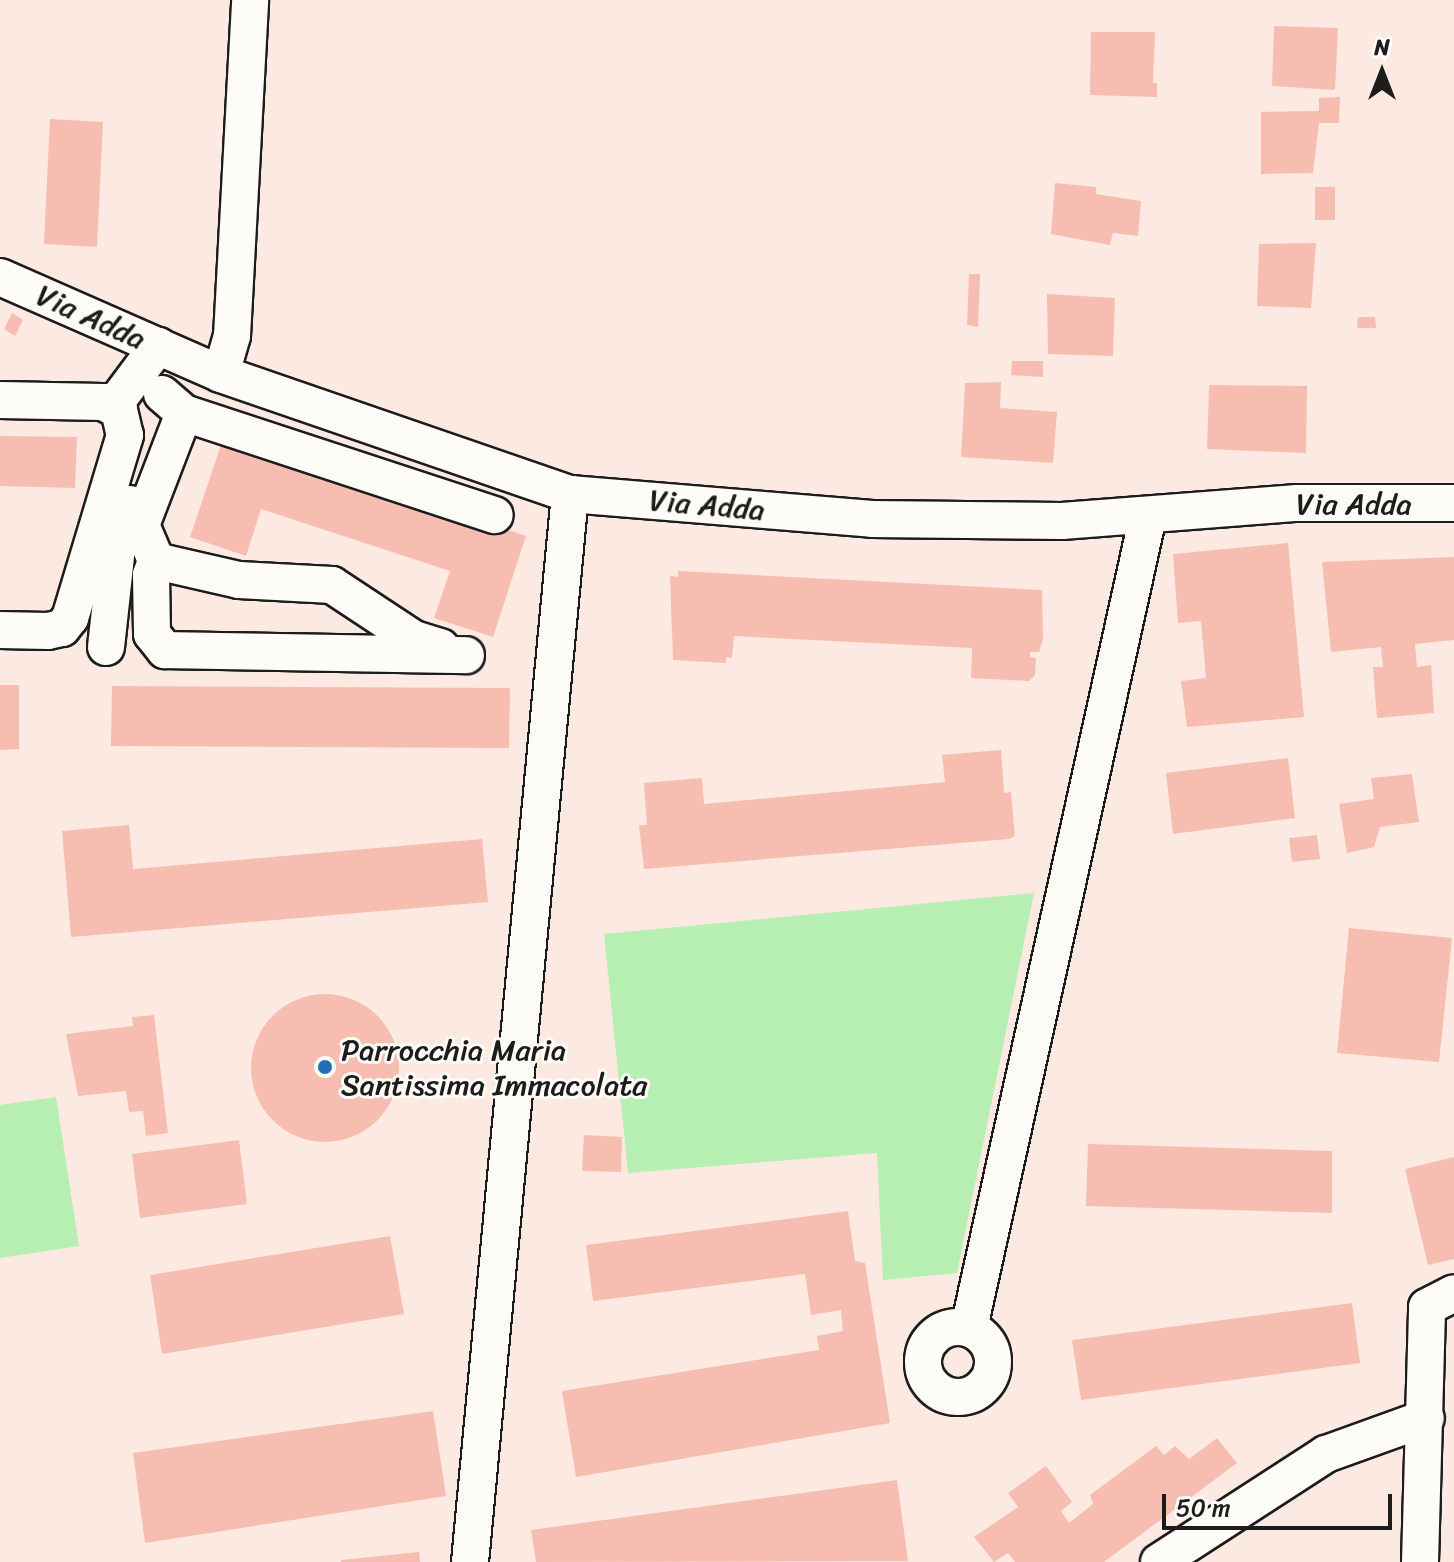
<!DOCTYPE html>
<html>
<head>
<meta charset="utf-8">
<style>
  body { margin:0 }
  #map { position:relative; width:1454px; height:1562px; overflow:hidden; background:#fce9e2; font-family:Sriracha,sans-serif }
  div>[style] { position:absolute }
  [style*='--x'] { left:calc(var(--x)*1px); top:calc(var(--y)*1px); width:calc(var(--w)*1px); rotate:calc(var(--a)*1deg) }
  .green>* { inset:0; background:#b7efb2 }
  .building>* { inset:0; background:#f8bdb1 }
  .round { border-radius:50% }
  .roads { filter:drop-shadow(2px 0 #1c1c1c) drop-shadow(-2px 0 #1c1c1c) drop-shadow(0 2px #1c1c1c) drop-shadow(0 -2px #1c1c1c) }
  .minor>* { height:36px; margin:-18px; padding:0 18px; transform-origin:18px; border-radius:18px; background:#fdfcf7 }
  .minor>.ring { margin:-18px; padding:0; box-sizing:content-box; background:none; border:36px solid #fdfcf7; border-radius:50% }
  .dots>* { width:22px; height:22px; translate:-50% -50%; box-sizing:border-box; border:4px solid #fdfcf7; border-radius:50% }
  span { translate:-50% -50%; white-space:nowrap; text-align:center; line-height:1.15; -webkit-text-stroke:6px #fdfcf7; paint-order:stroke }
  .street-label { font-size:30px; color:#1c1c1c }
  .poi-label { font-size:30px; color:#1c1c1c }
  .left { translate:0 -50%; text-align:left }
  .north { position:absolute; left:1342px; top:32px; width:80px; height:80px; -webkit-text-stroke:6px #fdfcf7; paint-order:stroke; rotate:0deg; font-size:22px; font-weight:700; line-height:32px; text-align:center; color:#1c1c1c }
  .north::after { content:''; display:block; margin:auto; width:28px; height:36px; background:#1c1c1c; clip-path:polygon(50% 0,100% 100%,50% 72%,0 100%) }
  .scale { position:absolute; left:1162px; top:1494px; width:230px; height:36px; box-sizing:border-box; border:4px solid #1c1c1c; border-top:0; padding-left:10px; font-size:24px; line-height:28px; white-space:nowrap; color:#1c1c1c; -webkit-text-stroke:6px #fdfcf7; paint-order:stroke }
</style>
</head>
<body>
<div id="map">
  <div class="green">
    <div style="clip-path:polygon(1034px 893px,957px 1273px,883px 1280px,877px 1153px,628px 1173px,604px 934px)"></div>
    <div style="clip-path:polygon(56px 1097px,79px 1246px,0 1258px,0 1105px)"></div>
  </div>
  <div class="building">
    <div style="clip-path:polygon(1274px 26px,1338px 28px,1335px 90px,1272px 86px)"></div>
    <div style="clip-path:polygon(1091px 32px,1155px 32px,1153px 83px,1157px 83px,1157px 97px,1090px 95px)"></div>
    <div style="clip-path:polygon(1340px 97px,1339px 123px,1319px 123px,1313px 173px,1261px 174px,1261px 112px,1319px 111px,1319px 98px)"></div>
    <div style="clip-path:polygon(50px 119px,103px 122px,97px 247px,44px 244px)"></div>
    <div style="clip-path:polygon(1055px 183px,1096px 187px,1096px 194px,1141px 201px,1138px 236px,1113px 233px,1110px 245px,1051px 234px)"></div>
    <div style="clip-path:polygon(1315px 187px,1335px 187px,1335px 220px,1315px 220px)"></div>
    <div style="clip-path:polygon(1316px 243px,1311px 308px,1257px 306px,1259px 244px)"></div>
    <div style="clip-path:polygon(969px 274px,980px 274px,978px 327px,967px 325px)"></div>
    <div style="clip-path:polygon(1047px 294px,1115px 298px,1113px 356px,1048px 354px)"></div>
    <div style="clip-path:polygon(12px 313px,23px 320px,15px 336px,4px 329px)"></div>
    <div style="clip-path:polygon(1358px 317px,1375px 317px,1376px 328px,1357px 328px)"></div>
    <div style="clip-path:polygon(1012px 361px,1043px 361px,1043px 377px,1011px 375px)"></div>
    <div style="clip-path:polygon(1001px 382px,1000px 408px,1057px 412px,1053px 463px,961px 457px,965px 383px)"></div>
    <div style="clip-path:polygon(1209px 385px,1307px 386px,1306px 453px,1207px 449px)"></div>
    <div style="clip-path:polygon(0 436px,77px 437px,75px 488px,0 486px)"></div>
    <div style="clip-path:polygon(224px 436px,526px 536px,493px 637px,434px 618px,450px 571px,261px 509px,246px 556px,190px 537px)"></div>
    <div style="clip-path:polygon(1288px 543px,1304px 717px,1187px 727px,1181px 681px,1206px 678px,1201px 621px,1178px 623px,1173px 554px)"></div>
    <div style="clip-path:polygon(1454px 557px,1454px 640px,1415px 644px,1417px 667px,1431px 665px,1434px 713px,1377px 718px,1373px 667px,1383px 667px,1381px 647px,1331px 652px,1322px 562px)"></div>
    <div style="clip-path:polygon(678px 571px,1042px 590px,1043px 639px,1039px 652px,1030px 652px,1030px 657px,1036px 658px,1035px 675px,1029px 681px,971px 678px,972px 648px,734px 636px,732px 658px,726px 657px,726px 663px,673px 660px,670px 576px,678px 577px)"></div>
    <div style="clip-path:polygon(0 685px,19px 685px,19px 749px,0 750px)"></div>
    <div style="clip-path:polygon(112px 686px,510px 688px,509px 748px,111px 746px)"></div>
    <div style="clip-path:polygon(1001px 750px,1004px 793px,1011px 792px,1015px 836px,1009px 839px,644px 869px,639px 825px,647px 825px,644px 783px,702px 778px,704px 804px,945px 782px,942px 755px)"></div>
    <div style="clip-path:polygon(1288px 758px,1295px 818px,1173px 834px,1166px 773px)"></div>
    <div style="clip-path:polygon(1412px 774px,1419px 822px,1380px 827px,1374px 847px,1347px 853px,1339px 804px,1374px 799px,1371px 778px)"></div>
    <div style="clip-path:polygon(129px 825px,133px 869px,482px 839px,488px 902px,71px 937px,62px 831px)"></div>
    <div style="clip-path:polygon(1317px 835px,1320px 859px,1292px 862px,1289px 838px)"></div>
    <div style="clip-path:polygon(1349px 928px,1452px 938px,1439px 1062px,1337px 1053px)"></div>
    <div class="round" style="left:251px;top:994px;width:148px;height:148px"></div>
    <div style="clip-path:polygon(154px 1015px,168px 1133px,146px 1136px,143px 1111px,129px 1112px,126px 1091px,78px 1096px,66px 1034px,133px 1026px,132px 1017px)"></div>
    <div style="clip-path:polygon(584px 1135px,622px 1137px,621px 1172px,582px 1171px)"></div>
    <div style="clip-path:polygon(239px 1140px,247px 1204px,140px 1218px,132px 1154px)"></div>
    <div style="clip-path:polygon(1088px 1144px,1332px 1151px,1332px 1213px,1086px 1206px)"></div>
    <div style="clip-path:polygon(1454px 1157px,1454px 1259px,1428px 1265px,1405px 1169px)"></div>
    <div style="clip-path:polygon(848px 1211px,855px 1261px,865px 1263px,890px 1423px,576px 1477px,562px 1391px,819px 1350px,817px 1336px,843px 1331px,841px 1310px,811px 1315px,805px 1274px,593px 1301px,586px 1245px)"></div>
    <div style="clip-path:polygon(390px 1236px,404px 1314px,162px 1354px,150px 1275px)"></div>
    <div style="clip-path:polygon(1352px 1303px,1360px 1363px,1081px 1400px,1072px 1340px)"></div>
    <div style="clip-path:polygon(433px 1411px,446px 1496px,145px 1543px,133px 1453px)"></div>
    <div style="clip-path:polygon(1217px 1438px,1237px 1463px,1104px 1562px,1015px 1562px,1008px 1553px,994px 1562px,974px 1537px,1018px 1507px,1008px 1493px,1046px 1466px,1072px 1502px,1061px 1511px,1069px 1523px,1093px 1504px,1090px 1495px,1156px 1446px,1164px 1455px,1175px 1446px,1189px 1459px)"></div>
    <div style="clip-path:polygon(897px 1480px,908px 1561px,536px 1562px,531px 1530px)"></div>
    <div style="clip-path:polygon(419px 1552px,420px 1562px,341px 1562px,341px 1560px)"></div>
  </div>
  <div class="roads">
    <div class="minor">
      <div style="--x:0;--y:277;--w:241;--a:23.7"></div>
      <div style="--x:221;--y:374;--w:369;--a:19"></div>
      <div style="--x:570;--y:494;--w:303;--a:4.7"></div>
      <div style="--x:872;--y:519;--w:190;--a:0.6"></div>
      <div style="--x:1062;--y:521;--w:236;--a:-4.4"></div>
      <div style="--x:1297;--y:503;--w:157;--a:0"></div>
      <div style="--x:221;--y:374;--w:40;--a:-74"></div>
      <div style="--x:232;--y:336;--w:336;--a:-86.9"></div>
      <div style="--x:162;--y:394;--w:29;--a:41"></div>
      <div style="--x:184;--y:413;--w:327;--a:18.2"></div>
      <div style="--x:0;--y:400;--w:103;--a:1.1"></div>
      <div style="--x:103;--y:402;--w:18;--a:27"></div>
      <div style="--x:119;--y:410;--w:26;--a:77"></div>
      <div style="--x:125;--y:435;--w:191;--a:106.7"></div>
      <div style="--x:70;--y:618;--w:13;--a:129"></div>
      <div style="--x:62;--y:628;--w:14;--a:168"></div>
      <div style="--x:48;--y:631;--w:48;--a:-178.8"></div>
      <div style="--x:114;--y:405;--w:74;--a:-53.3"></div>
      <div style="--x:184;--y:413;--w:120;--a:111"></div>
      <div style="--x:141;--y:525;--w:39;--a:67"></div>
      <div style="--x:156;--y:561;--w:15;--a:110"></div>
      <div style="--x:151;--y:575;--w:59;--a:89"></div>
      <div style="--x:152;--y:634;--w:21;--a:51"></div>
      <div style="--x:165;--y:650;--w:301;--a:1"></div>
      <div style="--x:156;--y:561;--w:85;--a:12.9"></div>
      <div style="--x:239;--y:580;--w:93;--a:3.1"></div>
      <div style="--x:332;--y:585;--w:98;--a:33.4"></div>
      <div style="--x:414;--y:639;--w:28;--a:17"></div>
      <div style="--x:106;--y:647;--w:100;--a:-83.7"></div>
      <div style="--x:117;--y:548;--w:46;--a:-73.5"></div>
      <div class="ring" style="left:923px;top:1327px;width:34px;height:34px"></div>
      <div style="--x:969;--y:1328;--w:831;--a:-77.57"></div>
      <div style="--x:470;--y:1562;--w:1073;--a:-84.65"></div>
      <div style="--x:1159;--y:1562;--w:199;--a:-32.9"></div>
      <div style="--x:1326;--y:1454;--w:106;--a:-19.8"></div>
      <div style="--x:1420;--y:1562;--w:255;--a:-88.4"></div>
      <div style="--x:1427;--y:1307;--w:30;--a:-27"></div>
    </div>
  </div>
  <div class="dots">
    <div style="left:325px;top:1067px;background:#1f6fb2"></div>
  </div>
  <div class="street-label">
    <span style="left:91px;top:317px;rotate:24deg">Via Adda</span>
    <span style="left:1354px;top:504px">Via Adda</span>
    <span style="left:707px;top:505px;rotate:5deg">Via Adda</span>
  </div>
  <div class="poi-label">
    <span class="left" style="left:341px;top:1067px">Parrocchia Maria<br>Santissima Immacolata</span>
  </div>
  <div class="north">N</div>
  <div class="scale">50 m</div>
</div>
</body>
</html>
